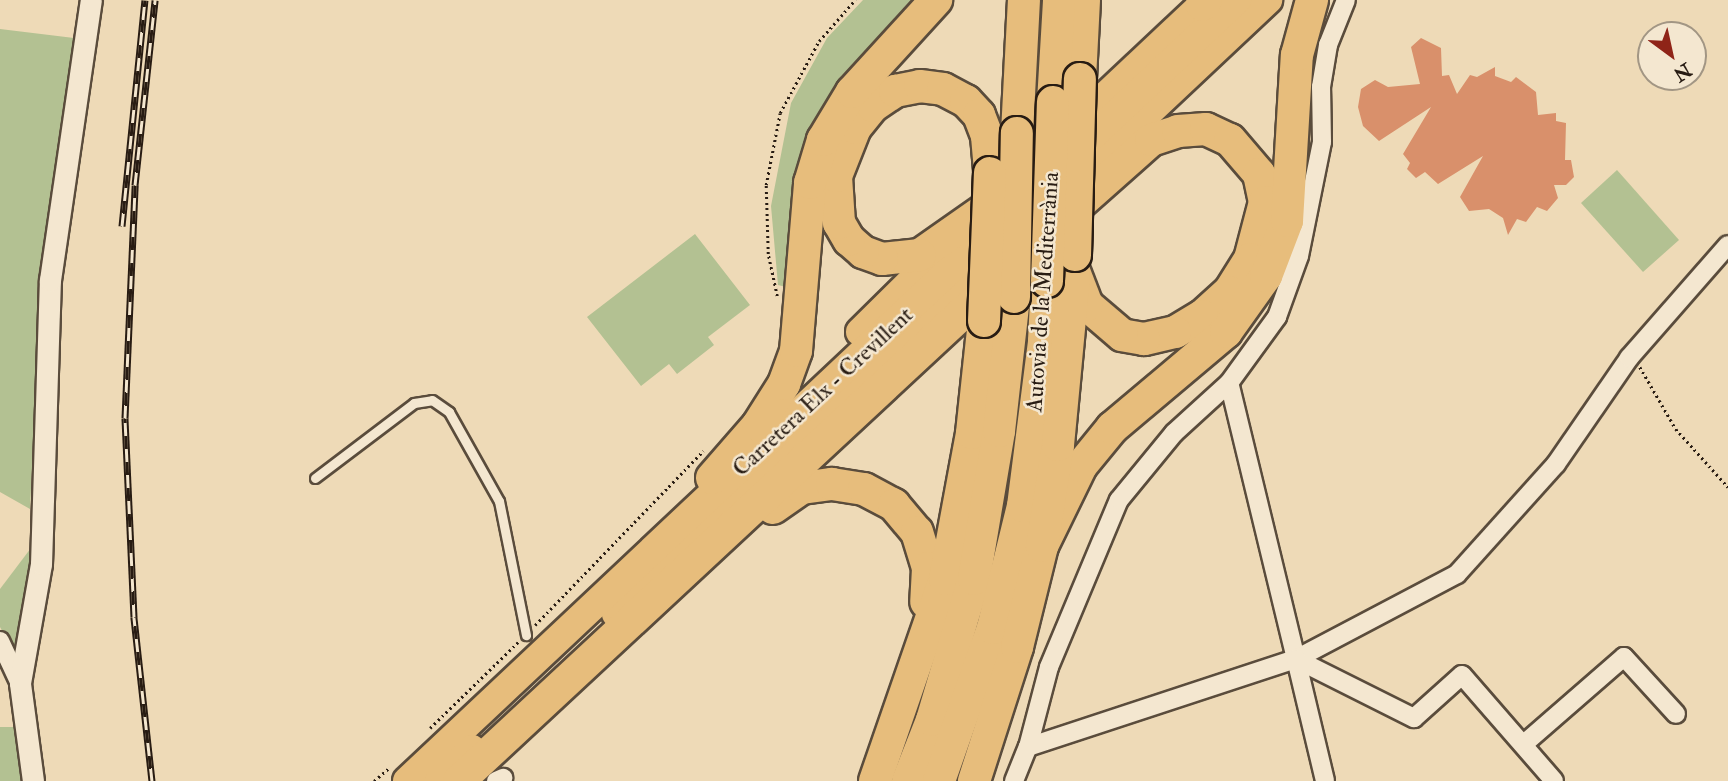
<!DOCTYPE html>
<html>
<head>
<meta charset="utf-8">
<style>
  body { margin:0 }
  #map { position:relative; width:1728px; height:781px; overflow:hidden; background:#eedab7; font-family:"IM FELL Double Pica",serif }
  div>[style] { position:absolute }
  [style*='--x'] { left:calc(var(--x)*1px); top:calc(var(--y)*1px); width:calc(var(--w)*1px); rotate:calc(var(--a)*1deg) }
  .green>* { inset:0; background:#b3c192 }
  .building>* { inset:0; background:#d9906b }
  .path>* { height:2.5px; margin-top:-1.25px; transform-origin:0; background:repeating-linear-gradient(90deg,#281c13 0 2px,transparent 0 5.5px) }
  .roads { filter:drop-shadow(2px 0 #5a4c3c) drop-shadow(-2px 0 #5a4c3c) drop-shadow(0 2px #5a4c3c) drop-shadow(0 -2px #5a4c3c) }
  .service>* { height:9px; margin:-4.5px; padding:0 4.5px; transform-origin:4.5px; border-radius:4.5px; background:#f4e7d0 }
  .minor>* { height:18px; margin:-9px; padding:0 9px; transform-origin:9px; border-radius:9px; background:#f4e7d0 }
  .tertiary>* { height:21px; margin:-10.5px; padding:0 10.5px; transform-origin:10.5px; border-radius:10.5px; background:#f4e7d0 }
  .trunk>* { height:28px; margin:-14px; padding:0 14px; transform-origin:14px; border-radius:14px; background:#e7bd7c }
  .motorway>* { height:32px; margin:-16px; padding:0 16px; transform-origin:16px; border-radius:16px; background:#e7bd7c }
  .rail>* { height:7px; margin-top:-3.5px; transform-origin:0; background:repeating-linear-gradient(90deg,#f4e7d0 0 13px,#281c13 0 26px); box-sizing:border-box; border-block:2px solid #281c13 }
  .bridges { filter:drop-shadow(2px 0 #281c13) drop-shadow(-2px 0 #281c13) drop-shadow(0 2px #281c13) drop-shadow(0 -2px #281c13) }
  .motorway-bridge>* { height:32px; margin:-16px; padding:0 16px; transform-origin:16px; border-radius:16px; background:#e7bd7c }
  span { translate:-50% -50%; white-space:nowrap; text-align:center; line-height:1.15; -webkit-text-stroke:5px #f4e7d0; paint-order:stroke }
  .street-label { font-size:23px; color:#281c13 }
  .north { position:absolute; left:1637px; top:21px; width:70px; height:70px; box-sizing:border-box; background:#f4e7d0; border:2px solid #a29684; border-radius:50%; rotate:147deg; font-size:19px; font-weight:700; line-height:28px; text-align:center; color:#281c13 }
  .north::after { content:''; display:block; margin:auto; width:24px; height:32px; background:#8f2418; clip-path:polygon(50% 0,100% 100%,50% 72%,0 100%) }
</style>
</head>
<body>
<div id="map">
  <div class="green">
    <div style="clip-path:polygon(863px 0,919px 0,796px 180px,786px 287px,778px 285px,771px 206px,791px 103px,827px 38px)"></div>
    <div style="clip-path:polygon(0 29px,74px 38px,41px 286px,30px 509px,0 492px)"></div>
    <div style="clip-path:polygon(1617px 170px,1679px 240px,1643px 272px,1581px 203px)"></div>
    <div style="clip-path:polygon(695px 234px,750px 305px,708px 337px,714px 345px,677px 374px,669px 364px,641px 386px,587px 317px)"></div>
    <div style="clip-path:polygon(34px 544px,20px 664px,0 627px,0 589px)"></div>
    <div style="clip-path:polygon(0 727px,20px 727px,25px 781px,0 781px)"></div>
  </div>
  <div class="building">
    <div style="clip-path:polygon(1421px 38px,1441px 48px,1442px 76px,1449px 75px,1457px 94px,1470px 75px,1477px 77px,1495px 67px,1495px 76px,1511px 82px,1516px 77px,1536px 92px,1538px 115px,1556px 113px,1556px 121px,1566px 123px,1565px 160px,1571px 160px,1574px 177px,1566px 185px,1554px 185px,1558px 198px,1547px 211px,1537px 207px,1526px 222px,1517px 219px,1508px 235px,1503px 218px,1489px 209px,1469px 211px,1460px 197px,1483px 156px,1438px 184px,1425px 172px,1416px 178px,1407px 169px,1410px 163px,1403px 154px,1431px 107px,1379px 141px,1363px 126px,1358px 107px,1361px 89px,1375px 80px,1388px 87px,1420px 84px,1411px 47px)"></div>
  </div>
  <div class="path">
    <div style="--x:777;--y:296;--w:43;--a:-102.1"></div>
    <div style="--x:768;--y:254;--w:69;--a:-91.7"></div>
    <div style="--x:766;--y:185;--w:73;--a:-79"></div>
    <div style="--x:780;--y:113;--w:82;--a:-61.6"></div>
    <div style="--x:819;--y:41;--w:55;--a:-48.7"></div>
    <div style="--x:1640;--y:367;--w:72;--a:59.9"></div>
    <div style="--x:1676;--y:429;--w:78;--a:48.1"></div>
    <div style="--x:535;--y:625;--w:242;--a:-46"></div>
    <div style="--x:430;--y:728;--w:123;--a:-44.3"></div>
    <div style="--x:374;--y:781;--w:21;--a:-41"></div>
  </div>
  <div class="roads">
    <div class="service">
      <div style="--x:315;--y:478;--w:124;--a:-37.1"></div>
      <div style="--x:414;--y:403;--w:18;--a:-9"></div>
      <div style="--x:432;--y:400;--w:21;--a:35"></div>
      <div style="--x:449;--y:412;--w:102;--a:60.7"></div>
      <div style="--x:499;--y:501;--w:137;--a:78.6"></div>
    </div>
    <div class="minor">
      <div style="--x:0;--y:641;--w:50;--a:65"></div>
      <div style="--x:1296;--y:659;--w:284;--a:-103.6"></div>
      <div style="--x:1229;--y:383;--w:82;--a:-54"></div>
      <div style="--x:1277;--y:317;--w:65;--a:-70.2"></div>
      <div style="--x:1299;--y:256;--w:116;--a:-78.6"></div>
      <div style="--x:1322;--y:142;--w:55;--a:-91"></div>
      <div style="--x:1321;--y:87;--w:43;--a:-80.5"></div>
      <div style="--x:1328;--y:45;--w:48;--a:-68.2"></div>
      <div style="--x:1296;--y:659;--w:182;--a:-27.8"></div>
      <div style="--x:1457;--y:574;--w:148;--a:-48"></div>
      <div style="--x:1556;--y:464;--w:129;--a:-55.4"></div>
      <div style="--x:1629;--y:358;--w:150;--a:-48.8"></div>
      <div style="--x:1296;--y:659;--w:132;--a:26.6"></div>
      <div style="--x:1414;--y:718;--w:64;--a:-41.9"></div>
      <div style="--x:1462;--y:675;--w:140;--a:49"></div>
      <div style="--x:1525;--y:743;--w:131;--a:-41"></div>
      <div style="--x:1624;--y:657;--w:77;--a:47.6"></div>
      <div style="--x:1028;--y:747;--w:83;--a:-75.3"></div>
      <div style="--x:1049;--y:667;--w:181;--a:-67.3"></div>
      <div style="--x:1119;--y:500;--w:87;--a:-50.6"></div>
      <div style="--x:1174;--y:433;--w:74;--a:-42.3"></div>
      <div style="--x:496;--y:781;--w:8;--a:-23"></div>
      <div style="--x:1014;--y:781;--w:37;--a:-68"></div>
      <div style="--x:1028;--y:747;--w:282;--a:-18.2"></div>
      <div style="--x:1296;--y:659;--w:125;--a:76.6"></div>
    </div>
    <div class="tertiary">
      <div style="--x:33;--y:781;--w:99;--a:-97.6"></div>
      <div style="--x:20;--y:683;--w:121;--a:-80"></div>
      <div style="--x:41;--y:564;--w:284;--a:-88.2"></div>
      <div style="--x:50;--y:280;--w:283;--a:-81.7"></div>
    </div>
    <div class="trunk">
      <div style="--x:1005;--y:190;--w:277;--a:-43.2"></div>
      <div style="--x:860;--y:332;--w:124;--a:-44.7"></div>
      <div style="--x:616;--y:614;--w:896;--a:-43.28"></div>
      <div style="--x:407;--y:781;--w:1140;--a:-43.26"></div>
      <div style="--x:439;--y:781;--w:46;--a:-44.1"></div>
    </div>
    <div class="motorway">
      <div style="--x:1202;--y:5;--w:6;--a:-51"></div>
      <div style="--x:1080;--y:79;--w:79;--a:-87.1"></div>
      <div style="--x:1053;--y:102;--w:102;--a:-86.6"></div>
      <div style="--x:1017;--y:133;--w:133;--a:-87"></div>
      <div style="--x:984;--y:210;--w:78;--a:144.9"></div>
      <div style="--x:920;--y:255;--w:38;--a:174"></div>
      <div style="--x:882;--y:259;--w:20;--a:-160"></div>
      <div style="--x:863;--y:252;--w:18;--a:-139"></div>
      <div style="--x:849;--y:240;--w:20;--a:-120"></div>
      <div style="--x:839;--y:223;--w:47;--a:-93.7"></div>
      <div style="--x:836;--y:176;--w:52;--a:-68.4"></div>
      <div style="--x:855;--y:128;--w:28;--a:-51"></div>
      <div style="--x:873;--y:106;--w:27;--a:-34"></div>
      <div style="--x:895;--y:91;--w:25;--a:-11"></div>
      <div style="--x:920;--y:86;--w:23;--a:7"></div>
      <div style="--x:943;--y:89;--w:26;--a:28"></div>
      <div style="--x:966;--y:101;--w:19;--a:47"></div>
      <div style="--x:979;--y:115;--w:22;--a:69"></div>
      <div style="--x:987;--y:136;--w:37;--a:85"></div>
      <div style="--x:1062;--y:219;--w:119;--a:-41.6"></div>
      <div style="--x:1151;--y:140;--w:28;--a:-18"></div>
      <div style="--x:1178;--y:131;--w:28;--a:-4"></div>
      <div style="--x:1206;--y:129;--w:26;--a:25"></div>
      <div style="--x:1230;--y:140;--w:45;--a:49.5"></div>
      <div style="--x:1259;--y:174;--w:29;--a:78"></div>
      <div style="--x:1265;--y:202;--w:59;--a:104.7"></div>
      <div style="--x:1250;--y:259;--w:39;--a:122"></div>
      <div style="--x:1229;--y:292;--w:36;--a:138"></div>
      <div style="--x:1202;--y:316;--w:31;--a:149"></div>
      <div style="--x:1175;--y:332;--w:32;--a:167"></div>
      <div style="--x:1144;--y:339;--w:22;--a:-170"></div>
      <div style="--x:1122;--y:335;--w:46;--a:-139.4"></div>
      <div style="--x:1087;--y:305;--w:36;--a:-111"></div>
      <div style="--x:712;--y:478;--w:70;--a:-49"></div>
      <div style="--x:758;--y:425;--w:49;--a:-57.6"></div>
      <div style="--x:784;--y:384;--w:35;--a:-70"></div>
      <div style="--x:796;--y:351;--w:169;--a:-85.2"></div>
      <div style="--x:810;--y:183;--w:45;--a:-73.2"></div>
      <div style="--x:823;--y:140;--w:56;--a:-58.9"></div>
      <div style="--x:852;--y:92;--w:125;--a:-47.6"></div>
      <div style="--x:773;--y:508;--w:35;--a:-35"></div>
      <div style="--x:802;--y:488;--w:30;--a:-8"></div>
      <div style="--x:832;--y:484;--w:32;--a:9"></div>
      <div style="--x:864;--y:489;--w:34;--a:28"></div>
      <div style="--x:894;--y:505;--w:35;--a:50"></div>
      <div style="--x:917;--y:532;--w:38;--a:73"></div>
      <div style="--x:928;--y:568;--w:34;--a:93"></div>
      <div style="--x:1042;--y:546;--w:89;--a:-64"></div>
      <div style="--x:1081;--y:466;--w:49;--a:-50.8"></div>
      <div style="--x:1112;--y:428;--w:149;--a:-40.1"></div>
      <div style="--x:1226;--y:332;--w:69;--a:-54.5"></div>
      <div style="--x:1266;--y:276;--w:59;--a:-69.1"></div>
      <div style="--x:1287;--y:221;--w:166;--a:-86.6"></div>
      <div style="--x:1297;--y:55;--w:57;--a:-74.7"></div>
      <div style="--x:459;--y:781;--w:737;--a:-42.91"></div>
      <div style="--x:875;--y:781;--w:214;--a:-70.9"></div>
      <div style="--x:945;--y:579;--w:148;--a:-79.5"></div>
      <div style="--x:972;--y:433;--w:113;--a:-83.9"></div>
      <div style="--x:908;--y:781;--w:66;--a:-68.5"></div>
      <div style="--x:932;--y:720;--w:147;--a:-73.4"></div>
      <div style="--x:974;--y:579;--w:150;--a:-80.4"></div>
      <div style="--x:999;--y:431;--w:135;--a:-83.6"></div>
      <div style="--x:939;--y:781;--w:162;--a:-70.6"></div>
      <div style="--x:993;--y:628;--w:126;--a:-76.2"></div>
      <div style="--x:1023;--y:506;--w:166;--a:-82.7"></div>
      <div style="--x:1044;--y:341;--w:60;--a:-87.1"></div>
      <div style="--x:974;--y:781;--w:141;--a:-72.2"></div>
      <div style="--x:1017;--y:647;--w:104;--a:-76.1"></div>
      <div style="--x:1042;--y:546;--w:102;--a:-81"></div>
      <div style="--x:1058;--y:445;--w:170;--a:-84.6"></div>
    </div>
  </div>
  <div class="rail">
    <div style="--x:122;--y:226;--w:227;--a:-84.2"></div>
    <div style="--x:152;--y:781;--w:165;--a:-96.3"></div>
    <div style="--x:134;--y:617;--w:199;--a:-92.6"></div>
    <div style="--x:125;--y:418;--w:233;--a:-87.5"></div>
    <div style="--x:135;--y:185;--w:186;--a:-83.8"></div>
  </div>
  <div class="bridges">
    <div class="motorway-bridge">
      <div style="--x:1075;--y:255;--w:176;--a:-88.4"></div>
      <div style="--x:1047;--y:281;--w:179;--a:-88.1"></div>
      <div style="--x:1014;--y:297;--w:164;--a:-89"></div>
      <div style="--x:984;--y:321;--w:148;--a:-87.7"></div>
    </div>
  </div>
  <div class="street-label">
    <span style="left:1043px;top:292px;rotate:-86deg">Autovia de la Mediterrània</span>
    <span style="left:823px;top:392px;rotate:-43deg">Carretera Elx - Crevillent</span>
  </div>
  <div class="north">N</div>
</div>
</body>
</html>
